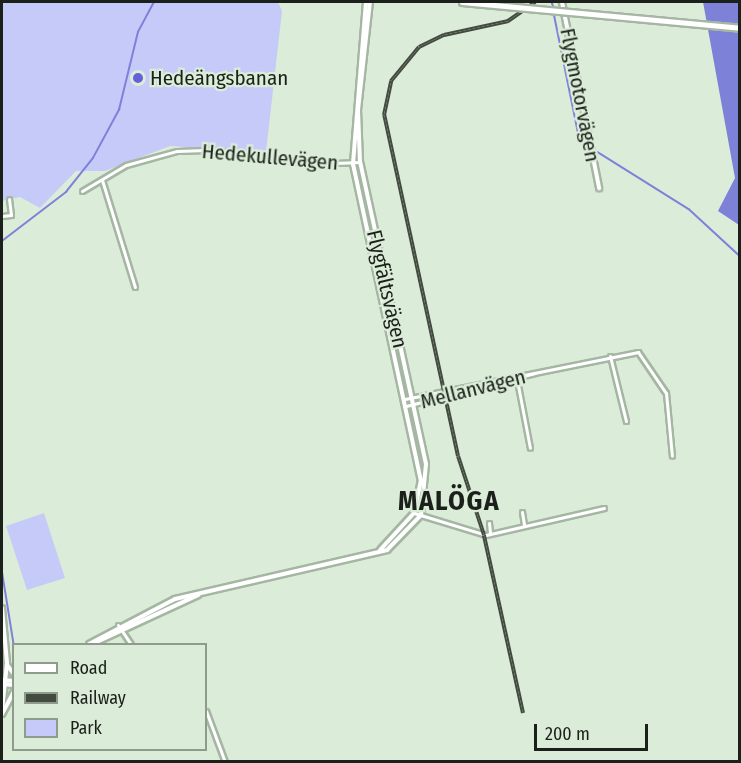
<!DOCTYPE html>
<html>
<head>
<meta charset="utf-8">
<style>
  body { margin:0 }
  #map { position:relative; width:741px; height:763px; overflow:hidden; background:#dbedd9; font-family:"Fira Sans Condensed",sans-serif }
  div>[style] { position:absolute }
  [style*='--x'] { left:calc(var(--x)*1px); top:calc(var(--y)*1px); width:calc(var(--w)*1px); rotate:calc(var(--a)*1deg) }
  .green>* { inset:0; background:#c6caf9 }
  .water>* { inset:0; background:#7e81d8 }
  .stream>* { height:1.5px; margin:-0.75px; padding:0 0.75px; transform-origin:0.75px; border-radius:0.75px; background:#7e81d8 }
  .roads { filter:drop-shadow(2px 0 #a5b6a3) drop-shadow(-2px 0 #a5b6a3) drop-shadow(0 2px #a5b6a3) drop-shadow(0 -2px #a5b6a3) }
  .minor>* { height:3px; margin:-1.5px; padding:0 1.5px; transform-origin:1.5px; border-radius:1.5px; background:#fff }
  .tertiary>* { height:4px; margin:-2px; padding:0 2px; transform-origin:2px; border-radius:2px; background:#fff }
  .rail>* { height:4px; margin-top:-2px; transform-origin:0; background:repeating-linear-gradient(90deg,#dbedd9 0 4.5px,#434b41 0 9px); box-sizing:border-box; border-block:2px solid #434b41 }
  .bridges { filter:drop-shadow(2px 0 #a5b6a3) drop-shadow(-2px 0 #a5b6a3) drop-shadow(0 2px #a5b6a3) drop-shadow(0 -2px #a5b6a3) }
  .trunk-bridge>* { height:5px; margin:-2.5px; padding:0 2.5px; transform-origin:2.5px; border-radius:2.5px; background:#fff }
  .dots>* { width:16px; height:16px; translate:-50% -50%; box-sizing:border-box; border:3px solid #dbedd9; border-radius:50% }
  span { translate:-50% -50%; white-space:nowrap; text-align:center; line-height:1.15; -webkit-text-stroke:4.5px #dbedd9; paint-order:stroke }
  .poi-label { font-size:21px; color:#1b211a }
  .left { translate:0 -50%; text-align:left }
  .street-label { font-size:21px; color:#1b211a }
  .district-label { font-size:27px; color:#1b211a; font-weight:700; letter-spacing:1.5px }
  .frame { position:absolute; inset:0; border:3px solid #1b211a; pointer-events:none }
  .legend { position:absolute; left:12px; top:643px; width:195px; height:108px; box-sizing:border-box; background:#dbedd9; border:2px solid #8e9b8d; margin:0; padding:8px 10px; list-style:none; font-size:18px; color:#1b211a }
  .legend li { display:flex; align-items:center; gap:12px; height:30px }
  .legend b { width:30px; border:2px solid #8e9b8d }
  .scale { position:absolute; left:534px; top:724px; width:114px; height:27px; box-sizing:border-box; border:3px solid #1b211a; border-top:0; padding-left:8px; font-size:18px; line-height:21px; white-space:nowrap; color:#1b211a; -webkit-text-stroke:4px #dbedd9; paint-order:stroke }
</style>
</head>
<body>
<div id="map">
  <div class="green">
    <div style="clip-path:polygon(2px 2px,278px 2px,282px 11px,266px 152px,170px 146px,105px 171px,76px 171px,40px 208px,20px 197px,2px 201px)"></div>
    <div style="clip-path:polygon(44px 513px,65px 578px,27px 590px,6px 526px)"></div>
  </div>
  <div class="water">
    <div style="clip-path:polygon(703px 2px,739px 2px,739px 225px,718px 211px,735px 178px)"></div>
  </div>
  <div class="stream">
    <div style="--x:552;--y:2;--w:6;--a:72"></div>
    <div style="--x:554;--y:13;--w:131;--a:78.5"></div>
    <div style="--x:580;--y:141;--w:128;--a:32"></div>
    <div style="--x:689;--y:209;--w:69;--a:42.7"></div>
    <div style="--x:2;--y:241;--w:81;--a:-37.4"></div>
    <div style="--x:66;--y:192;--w:43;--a:-51.5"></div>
    <div style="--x:93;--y:158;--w:55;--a:-61.6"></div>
    <div style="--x:119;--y:110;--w:80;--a:-76.3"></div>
    <div style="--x:138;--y:32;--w:34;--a:-62"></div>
    <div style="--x:2;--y:569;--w:76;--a:80.9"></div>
  </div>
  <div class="roads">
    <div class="minor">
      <div style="--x:102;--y:180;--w:112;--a:72.9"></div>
      <div style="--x:82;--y:191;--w:51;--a:-30.6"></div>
      <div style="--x:126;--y:165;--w:53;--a:-15.4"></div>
      <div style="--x:177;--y:151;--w:36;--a:-2"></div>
      <div style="--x:213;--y:150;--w:98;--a:8.2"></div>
      <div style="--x:310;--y:164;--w:50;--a:-2.3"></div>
      <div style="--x:2;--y:216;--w:9;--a:-6"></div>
      <div style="--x:11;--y:215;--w:16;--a:-97"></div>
      <div style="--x:610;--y:356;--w:67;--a:76.2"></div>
      <div style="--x:517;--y:380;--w:69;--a:79.2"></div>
      <div style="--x:405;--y:399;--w:238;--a:-11.4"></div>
      <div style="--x:638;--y:352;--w:50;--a:55.7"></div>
      <div style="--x:666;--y:393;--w:63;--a:84.6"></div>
      <div style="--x:406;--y:406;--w:133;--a:-14.3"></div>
      <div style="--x:522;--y:512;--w:13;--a:81"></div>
      <div style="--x:414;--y:513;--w:75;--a:17"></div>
      <div style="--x:486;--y:535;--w:121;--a:-12.9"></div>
      <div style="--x:489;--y:523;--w:10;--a:84"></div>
      <div style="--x:118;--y:625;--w:23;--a:56"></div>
      <div style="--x:206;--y:711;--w:54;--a:69.6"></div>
    </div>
    <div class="tertiary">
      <div style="--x:366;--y:2;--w:163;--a:94.6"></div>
      <div style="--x:353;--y:164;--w:323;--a:77.9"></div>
      <div style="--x:421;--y:480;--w:34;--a:102"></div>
      <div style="--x:414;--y:513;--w:50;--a:132.6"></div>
      <div style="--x:562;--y:2;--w:190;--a:78.7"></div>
      <div style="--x:2;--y:608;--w:55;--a:84.8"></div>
      <div style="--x:7;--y:663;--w:47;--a:96.1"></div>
      <div style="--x:89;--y:644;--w:97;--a:-27.6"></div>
      <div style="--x:175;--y:599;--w:218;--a:-13"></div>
      <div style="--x:387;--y:550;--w:49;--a:-45.8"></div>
      <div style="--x:421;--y:515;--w:51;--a:-84.4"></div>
      <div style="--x:426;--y:464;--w:309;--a:-102.3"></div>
      <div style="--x:360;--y:162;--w:52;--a:-92.2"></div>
      <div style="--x:358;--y:110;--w:109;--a:-83.7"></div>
      <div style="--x:92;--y:644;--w:117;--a:-24.8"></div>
      <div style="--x:7;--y:665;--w:11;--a:52"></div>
      <div style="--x:2;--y:680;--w:12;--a:5"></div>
      <div style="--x:2;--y:684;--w:12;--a:5"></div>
      <div style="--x:2;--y:714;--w:26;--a:-62"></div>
    </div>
  </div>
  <div class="rail">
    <div style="--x:523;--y:713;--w:182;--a:-102.4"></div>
    <div style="--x:484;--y:535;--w:83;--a:-108.2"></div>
    <div style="--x:458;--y:456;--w:349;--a:-102.2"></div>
    <div style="--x:384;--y:115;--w:35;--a:-78"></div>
    <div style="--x:391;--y:81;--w:44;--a:-50.5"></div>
    <div style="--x:419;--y:47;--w:28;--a:-26"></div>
    <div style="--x:444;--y:35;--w:66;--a:-12.3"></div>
    <div style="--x:508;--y:21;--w:33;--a:-35"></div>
  </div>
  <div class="bridges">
    <div class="trunk-bridge">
      <div style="--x:462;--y:2;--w:279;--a:5.3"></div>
    </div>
  </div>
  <div class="dots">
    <div style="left:138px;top:78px;background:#6661da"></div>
  </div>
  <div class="poi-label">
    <span class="left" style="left:150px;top:78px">Hedeängsbanan</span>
  </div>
  <div class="street-label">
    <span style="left:580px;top:95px;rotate:79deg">Flygmotorvägen</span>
    <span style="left:270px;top:157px;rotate:5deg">Hedekullevägen</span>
    <span style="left:387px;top:289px;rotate:77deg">Flygfältsvägen</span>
    <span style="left:473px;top:389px;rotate:-14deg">Mellanvägen</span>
  </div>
  <div class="district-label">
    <span style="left:449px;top:502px">MALÖGA</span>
  </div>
  <div class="frame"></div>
  <ul class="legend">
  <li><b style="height:8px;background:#fff"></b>Road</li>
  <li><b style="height:8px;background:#434b41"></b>Railway</li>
  <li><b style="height:16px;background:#c6caf9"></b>Park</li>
  </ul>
  <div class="scale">200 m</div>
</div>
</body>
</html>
